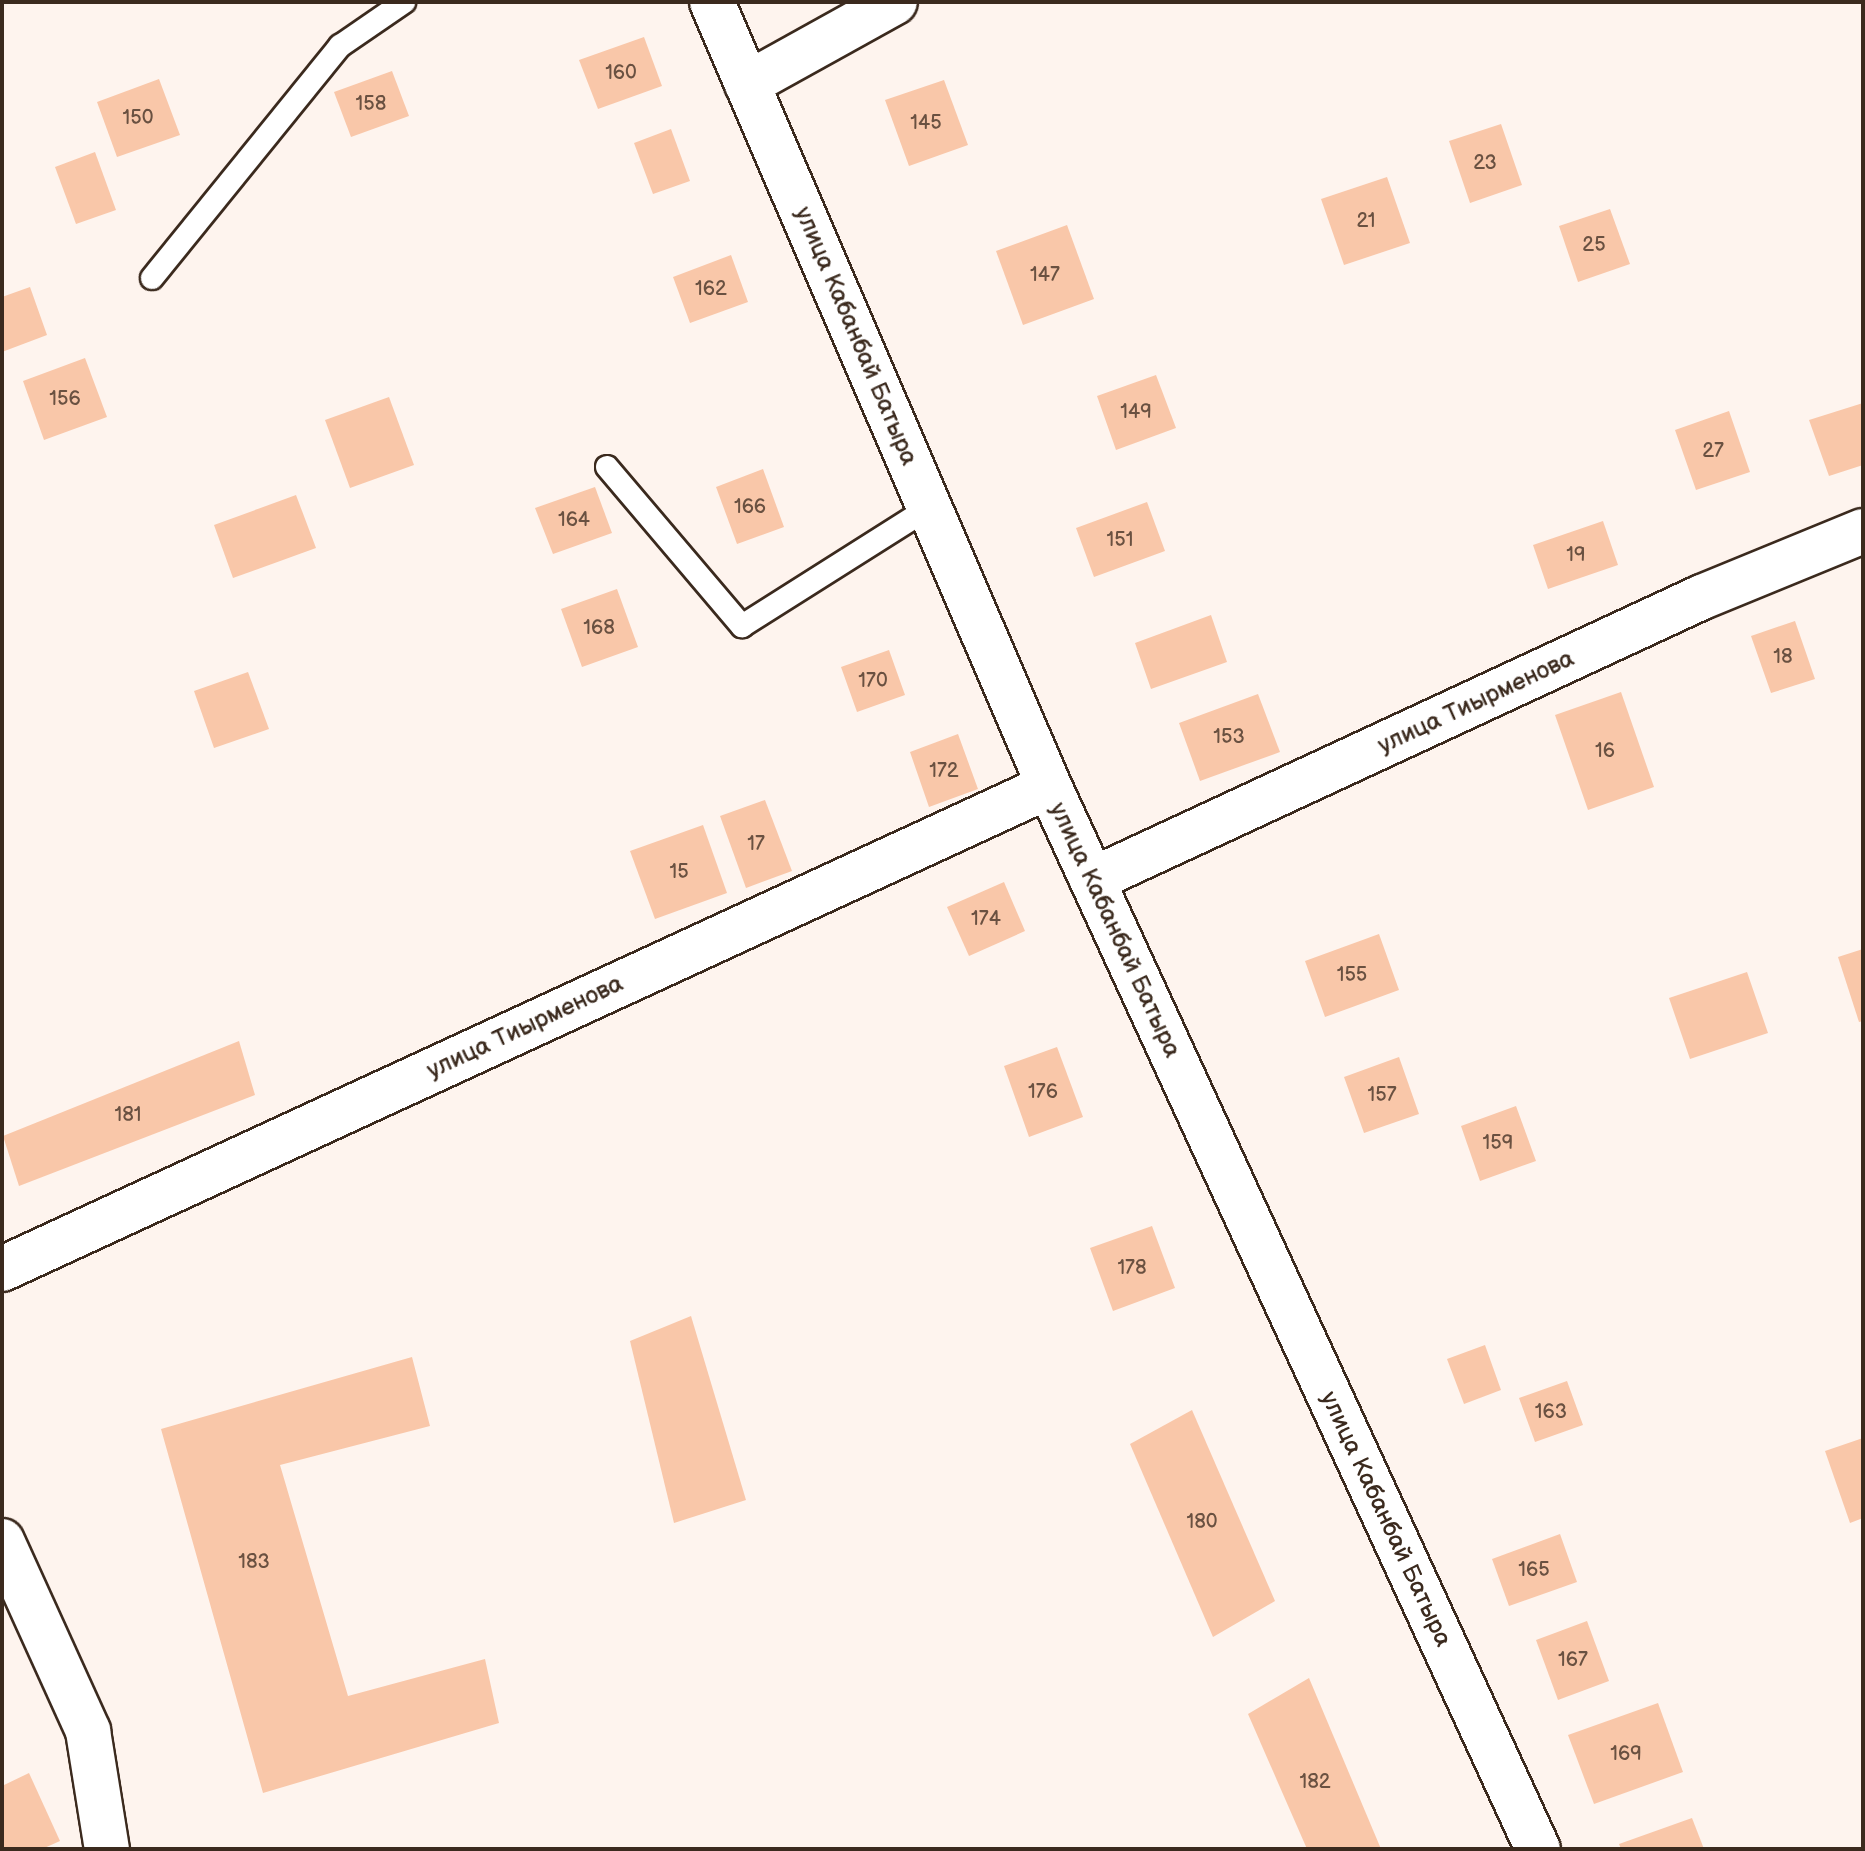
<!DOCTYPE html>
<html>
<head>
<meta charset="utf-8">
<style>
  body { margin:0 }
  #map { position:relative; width:1865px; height:1851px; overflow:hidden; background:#fef4ee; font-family:"Balsamiq Sans",sans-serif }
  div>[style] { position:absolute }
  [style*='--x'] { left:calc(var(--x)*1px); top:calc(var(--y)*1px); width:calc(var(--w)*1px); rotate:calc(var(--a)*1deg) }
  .building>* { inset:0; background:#f9c7a9 }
  .roads { filter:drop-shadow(2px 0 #3b2a1e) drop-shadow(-2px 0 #3b2a1e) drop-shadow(0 2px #3b2a1e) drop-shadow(0 -2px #3b2a1e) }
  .service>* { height:22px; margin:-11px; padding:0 11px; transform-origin:11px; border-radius:11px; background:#fff }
  .minor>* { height:44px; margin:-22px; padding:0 22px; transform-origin:22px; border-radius:22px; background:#fff }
  .tertiary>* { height:44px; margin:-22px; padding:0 22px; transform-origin:22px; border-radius:22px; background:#fff }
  span { translate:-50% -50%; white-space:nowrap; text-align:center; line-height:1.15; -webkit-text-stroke:7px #fff; paint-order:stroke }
  .number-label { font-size:20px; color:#6a5141 }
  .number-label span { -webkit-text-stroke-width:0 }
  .street-label { font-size:24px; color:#3b2a1e }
  .frame { position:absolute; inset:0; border:4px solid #3b2a1e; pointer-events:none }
</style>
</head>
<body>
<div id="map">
  <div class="building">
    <div style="clip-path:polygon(644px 37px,662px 86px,598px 109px,579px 60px)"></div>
    <div style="clip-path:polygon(392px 71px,409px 116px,351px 137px,334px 92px)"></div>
    <div style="clip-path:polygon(159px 79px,180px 135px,117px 157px,97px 102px)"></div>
    <div style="clip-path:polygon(944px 80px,968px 145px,909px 166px,885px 100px)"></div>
    <div style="clip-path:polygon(1501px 124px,1522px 185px,1470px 203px,1449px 141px)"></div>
    <div style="clip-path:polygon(671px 129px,690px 181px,653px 194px,634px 143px)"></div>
    <div style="clip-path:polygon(95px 152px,116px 210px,76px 224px,55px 167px)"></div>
    <div style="clip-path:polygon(1387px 177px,1410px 243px,1344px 265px,1321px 199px)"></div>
    <div style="clip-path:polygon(1610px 209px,1630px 264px,1578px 282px,1559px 226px)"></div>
    <div style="clip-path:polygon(1067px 225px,1094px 299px,1023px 325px,996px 251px)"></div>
    <div style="clip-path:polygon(731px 255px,748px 302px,690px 323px,673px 277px)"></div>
    <div style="clip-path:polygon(30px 287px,47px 335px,2px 352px,2px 297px)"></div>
    <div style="clip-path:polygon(85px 358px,107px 417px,44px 440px,23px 381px)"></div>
    <div style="clip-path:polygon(1156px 375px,1176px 428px,1116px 450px,1097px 396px)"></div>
    <div style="clip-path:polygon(389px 397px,414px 465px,350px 488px,325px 420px)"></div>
    <div style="clip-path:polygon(1863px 403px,1863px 465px,1829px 476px,1809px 420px)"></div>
    <div style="clip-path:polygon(1729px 411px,1750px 472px,1696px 490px,1675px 430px)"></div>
    <div style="clip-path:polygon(763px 469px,784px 527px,737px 544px,716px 487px)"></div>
    <div style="clip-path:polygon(595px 487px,612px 533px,553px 554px,535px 508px)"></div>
    <div style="clip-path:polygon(296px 495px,316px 548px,233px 578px,214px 525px)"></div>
    <div style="clip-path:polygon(1147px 502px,1165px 551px,1094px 577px,1076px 528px)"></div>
    <div style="clip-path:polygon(1603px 521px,1618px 565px,1548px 589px,1533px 545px)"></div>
    <div style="clip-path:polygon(617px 589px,638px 647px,582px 667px,561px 609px)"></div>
    <div style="clip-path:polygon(1211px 615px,1227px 662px,1151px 689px,1135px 643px)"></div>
    <div style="clip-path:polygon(1795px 621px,1815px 679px,1771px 693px,1751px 636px)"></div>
    <div style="clip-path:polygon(889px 650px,905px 695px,857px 712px,841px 667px)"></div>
    <div style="clip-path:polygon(248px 672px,269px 729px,214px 748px,194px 691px)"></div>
    <div style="clip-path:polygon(1621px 692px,1654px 787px,1588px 810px,1555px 715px)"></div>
    <div style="clip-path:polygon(1258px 694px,1280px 752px,1200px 781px,1179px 723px)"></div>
    <div style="clip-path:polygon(958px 734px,978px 789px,929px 807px,910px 752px)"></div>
    <div style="clip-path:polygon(765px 800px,792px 871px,746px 888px,720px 816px)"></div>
    <div style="clip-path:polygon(703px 825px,727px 893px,655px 919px,630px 851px)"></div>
    <div style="clip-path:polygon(1004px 882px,1025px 931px,969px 956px,947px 907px)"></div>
    <div style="clip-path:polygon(1379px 934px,1399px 990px,1325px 1017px,1305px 961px)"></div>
    <div style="clip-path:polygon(1863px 949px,1863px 1021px,1859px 1022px,1838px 957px)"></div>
    <div style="clip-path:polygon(1747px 972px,1768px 1033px,1690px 1059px,1669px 998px)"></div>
    <div style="clip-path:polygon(239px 1041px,255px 1095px,19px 1186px,3px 1136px)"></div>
    <div style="clip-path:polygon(1057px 1047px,1083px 1117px,1029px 1137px,1004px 1066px)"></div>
    <div style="clip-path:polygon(1399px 1057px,1419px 1114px,1364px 1133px,1344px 1077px)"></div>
    <div style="clip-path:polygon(1516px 1106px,1536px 1161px,1480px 1181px,1461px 1126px)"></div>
    <div style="clip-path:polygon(1152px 1226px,1175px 1288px,1113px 1311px,1090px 1248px)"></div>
    <div style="clip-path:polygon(691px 1316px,746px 1500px,674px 1523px,630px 1341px)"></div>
    <div style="clip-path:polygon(1485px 1345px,1501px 1390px,1464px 1404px,1447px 1359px)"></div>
    <div style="clip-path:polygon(412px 1357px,430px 1426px,280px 1465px,348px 1696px,485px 1659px,499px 1723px,263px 1793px,161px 1429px)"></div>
    <div style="clip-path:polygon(1567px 1381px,1583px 1425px,1535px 1442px,1519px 1398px)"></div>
    <div style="clip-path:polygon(1192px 1410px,1275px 1601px,1213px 1637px,1130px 1444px)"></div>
    <div style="clip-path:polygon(1863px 1438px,1863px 1518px,1850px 1523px,1825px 1451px)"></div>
    <div style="clip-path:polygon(1560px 1534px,1577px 1582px,1509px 1606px,1492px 1559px)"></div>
    <div style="clip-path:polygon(1587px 1621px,1609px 1681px,1558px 1700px,1536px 1640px)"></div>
    <div style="clip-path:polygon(1309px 1678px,1381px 1849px,1307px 1849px,1248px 1714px)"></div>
    <div style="clip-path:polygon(1658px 1703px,1683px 1772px,1594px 1804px,1568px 1735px)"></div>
    <div style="clip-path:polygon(29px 1773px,60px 1841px,42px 1849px,2px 1849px,2px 1786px)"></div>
    <div style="clip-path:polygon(1692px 1818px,1704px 1849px,1621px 1849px,1619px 1844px)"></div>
  </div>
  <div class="roads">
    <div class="service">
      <div style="--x:152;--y:278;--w:299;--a:-51"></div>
      <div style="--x:340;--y:46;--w:78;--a:-34.5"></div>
      <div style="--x:607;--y:467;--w:209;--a:49.7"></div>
      <div style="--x:742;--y:626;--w:221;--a:-32.3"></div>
    </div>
    <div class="minor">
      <div style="--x:747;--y:84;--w:169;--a:-29"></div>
      <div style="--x:1092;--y:880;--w:672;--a:-24.89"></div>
      <div style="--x:1702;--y:597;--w:174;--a:-22.3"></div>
      <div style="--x:2;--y:1269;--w:1153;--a:-24.76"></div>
      <div style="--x:2;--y:1541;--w:209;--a:65.6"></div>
      <div style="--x:88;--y:1731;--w:120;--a:80.9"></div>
    </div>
    <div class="tertiary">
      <div style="--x:712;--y:2;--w:853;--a:66.74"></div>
      <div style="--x:1049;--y:786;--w:1170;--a:65.3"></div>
    </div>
  </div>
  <div class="number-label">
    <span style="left:621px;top:73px">160</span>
    <span style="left:371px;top:104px">158</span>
    <span style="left:138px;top:118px">150</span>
    <span style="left:926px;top:123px">145</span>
    <span style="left:1485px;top:163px">23</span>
    <span style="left:1366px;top:221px">21</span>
    <span style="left:1594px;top:245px">25</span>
    <span style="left:1045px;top:275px">147</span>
    <span style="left:711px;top:289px">162</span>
    <span style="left:65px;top:399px">156</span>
    <span style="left:1136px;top:412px">149</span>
    <span style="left:1713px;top:451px">27</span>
    <span style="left:750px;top:507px">166</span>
    <span style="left:574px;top:520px">164</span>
    <span style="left:1120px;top:540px">151</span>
    <span style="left:1576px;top:555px">19</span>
    <span style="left:599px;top:628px">168</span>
    <span style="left:1783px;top:657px">18</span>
    <span style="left:873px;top:681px">170</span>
    <span style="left:1229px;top:737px">153</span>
    <span style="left:1605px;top:751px">16</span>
    <span style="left:944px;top:771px">172</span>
    <span style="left:756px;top:844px">17</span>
    <span style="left:679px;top:872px">15</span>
    <span style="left:986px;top:919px">174</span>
    <span style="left:1352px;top:975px">155</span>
    <span style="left:1043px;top:1092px">176</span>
    <span style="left:1382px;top:1095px">157</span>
    <span style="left:128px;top:1115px">181</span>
    <span style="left:1498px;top:1143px">159</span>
    <span style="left:1132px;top:1268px">178</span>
    <span style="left:1551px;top:1412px">163</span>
    <span style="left:1202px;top:1522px">180</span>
    <span style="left:254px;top:1562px">183</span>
    <span style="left:1534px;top:1570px">165</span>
    <span style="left:1573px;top:1660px">167</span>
    <span style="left:1626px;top:1754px">169</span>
    <span style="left:1315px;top:1782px">182</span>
  </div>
  <div class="street-label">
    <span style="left:856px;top:336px;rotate:67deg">улица Кабанбай Батыра</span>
    <span style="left:1476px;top:702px;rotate:-25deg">улица Тиырменова</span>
    <span style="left:1115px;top:930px;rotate:65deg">улица Кабанбай Батыра</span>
    <span style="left:525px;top:1027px;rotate:-25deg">улица Тиырменова</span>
    <span style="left:1386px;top:1519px;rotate:65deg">улица Кабанбай Батыра</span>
  </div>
  <div class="frame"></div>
</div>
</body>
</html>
